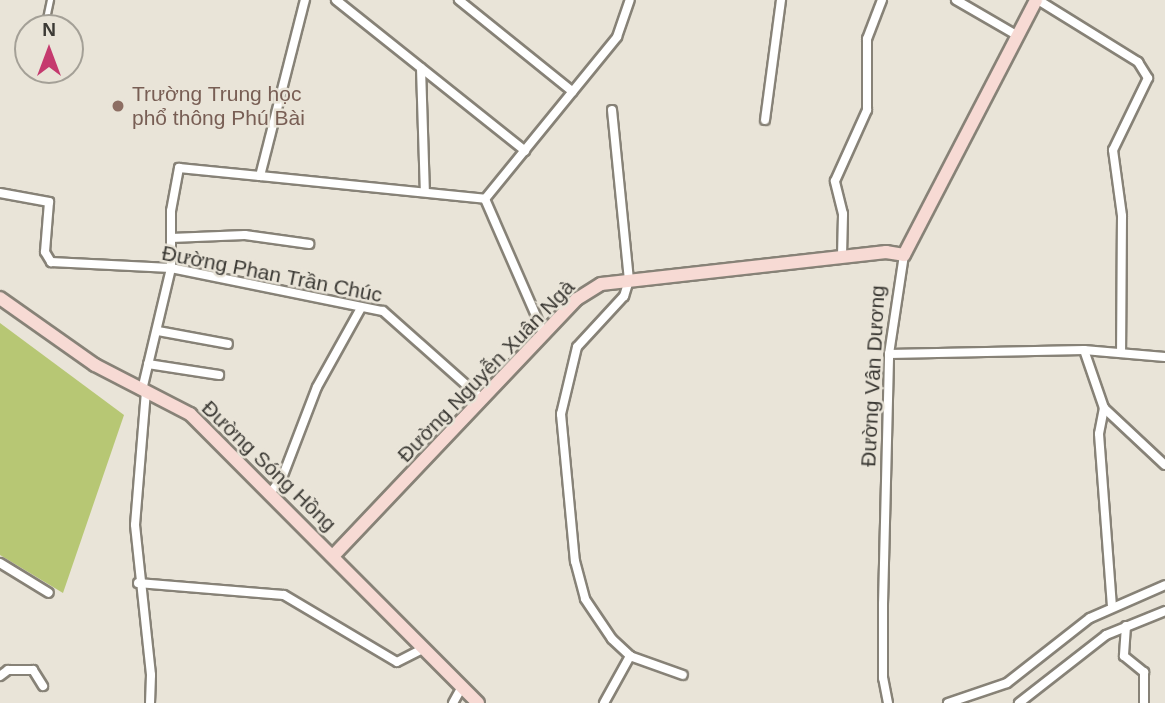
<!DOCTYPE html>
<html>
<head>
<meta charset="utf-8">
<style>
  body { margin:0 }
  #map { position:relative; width:1165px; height:703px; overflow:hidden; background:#e9e4d8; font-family:Arial,sans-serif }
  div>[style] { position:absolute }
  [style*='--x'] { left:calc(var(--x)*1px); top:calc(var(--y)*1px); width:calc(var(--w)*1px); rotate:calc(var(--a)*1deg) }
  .green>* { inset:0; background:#b7c774 }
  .roads { filter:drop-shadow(2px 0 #878277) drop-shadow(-2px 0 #878277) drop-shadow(0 2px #878277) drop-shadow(0 -2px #878277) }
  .lane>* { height:4.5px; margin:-2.25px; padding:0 2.25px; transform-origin:2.25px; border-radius:2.25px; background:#fff }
  .street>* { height:8px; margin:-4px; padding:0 4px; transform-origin:4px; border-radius:4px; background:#fff }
  .secondary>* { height:12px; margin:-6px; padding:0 6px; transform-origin:6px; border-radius:6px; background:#f7dad4 }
  .dots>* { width:19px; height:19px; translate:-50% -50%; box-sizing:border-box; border:4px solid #e9e4d8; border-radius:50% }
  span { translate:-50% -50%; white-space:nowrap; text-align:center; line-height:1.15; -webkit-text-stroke:5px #e9e4d8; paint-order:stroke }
  .education-label { font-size:21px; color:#785e54 }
  .left { translate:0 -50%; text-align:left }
  .street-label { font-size:21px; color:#3c3a35 }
  .north { position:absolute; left:14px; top:14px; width:70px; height:70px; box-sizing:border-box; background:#e9e4d8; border:2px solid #a4a097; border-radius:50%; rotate:0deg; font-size:19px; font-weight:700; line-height:28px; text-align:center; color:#3c3a35 }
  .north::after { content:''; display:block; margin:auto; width:24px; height:32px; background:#c53a6e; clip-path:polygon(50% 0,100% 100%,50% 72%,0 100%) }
</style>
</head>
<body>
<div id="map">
  <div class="green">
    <div style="clip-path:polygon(0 323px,124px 415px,63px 593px,0 555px)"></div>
  </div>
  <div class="roads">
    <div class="lane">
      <div style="--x:44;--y:28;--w:29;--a:-78"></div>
    </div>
    <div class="street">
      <div style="--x:336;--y:0;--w:242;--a:38.6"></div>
      <div style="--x:459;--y:0;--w:146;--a:38.9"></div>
      <div style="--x:956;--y:0;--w:72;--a:30.1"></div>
      <div style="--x:1038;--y:0;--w:118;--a:31.8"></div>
      <div style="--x:1138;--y:62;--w:19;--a:58"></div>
      <div style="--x:1148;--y:78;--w:80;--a:115.9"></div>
      <div style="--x:1113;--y:150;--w:67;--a:82.2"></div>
      <div style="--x:1122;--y:216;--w:135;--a:90.4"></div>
      <div style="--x:421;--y:68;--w:124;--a:88.2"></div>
      <div style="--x:612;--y:110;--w:171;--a:84.3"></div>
      <div style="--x:629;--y:280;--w:17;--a:107"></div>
      <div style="--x:624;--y:296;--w:69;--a:132.7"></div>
      <div style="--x:577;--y:347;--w:69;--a:103.4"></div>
      <div style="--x:561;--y:414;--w:148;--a:84.6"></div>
      <div style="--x:575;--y:561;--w:39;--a:75"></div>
      <div style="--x:585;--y:599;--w:48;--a:56"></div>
      <div style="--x:612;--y:639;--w:25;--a:43"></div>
      <div style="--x:630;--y:656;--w:56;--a:19.7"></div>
      <div style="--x:765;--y:120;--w:121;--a:-82.4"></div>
      <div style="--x:260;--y:176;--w:226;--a:5.8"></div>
      <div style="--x:0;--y:193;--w:50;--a:10.4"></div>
      <div style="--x:49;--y:202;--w:50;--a:94.6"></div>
      <div style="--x:45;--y:252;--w:12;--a:59"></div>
      <div style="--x:51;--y:262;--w:120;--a:2.9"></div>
      <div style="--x:171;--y:268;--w:216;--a:11.5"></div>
      <div style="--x:383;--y:311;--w:132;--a:41.6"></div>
      <div style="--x:485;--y:199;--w:209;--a:-50.8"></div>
      <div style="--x:617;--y:37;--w:39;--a:-71"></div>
      <div style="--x:485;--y:199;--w:147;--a:66.4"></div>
      <div style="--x:171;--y:238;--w:74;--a:-2.3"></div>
      <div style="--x:245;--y:235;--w:65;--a:8"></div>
      <div style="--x:842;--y:256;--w:42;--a:-88.6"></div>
      <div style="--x:843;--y:214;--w:34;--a:-104"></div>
      <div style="--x:835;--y:181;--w:78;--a:-65.7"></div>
      <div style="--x:867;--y:110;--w:71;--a:-90"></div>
      <div style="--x:867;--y:39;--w:42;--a:-69"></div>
      <div style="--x:158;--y:331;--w:71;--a:10.5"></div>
      <div style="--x:1084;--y:350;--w:61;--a:71"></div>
      <div style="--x:1104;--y:408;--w:83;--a:43.1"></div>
      <div style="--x:889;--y:354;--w:195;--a:-1.2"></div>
      <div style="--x:1084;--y:350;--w:81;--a:4.9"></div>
      <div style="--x:148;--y:364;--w:72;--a:8.8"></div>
      <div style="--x:142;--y:390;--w:125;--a:-76.6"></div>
      <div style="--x:171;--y:268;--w:57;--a:-90"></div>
      <div style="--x:171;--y:211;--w:44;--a:-79.5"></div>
      <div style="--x:179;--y:168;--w:81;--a:5.6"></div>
      <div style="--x:260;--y:176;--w:182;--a:-75.7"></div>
      <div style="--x:146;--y:391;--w:134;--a:94.7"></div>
      <div style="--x:135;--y:525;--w:151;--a:83.9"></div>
      <div style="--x:151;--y:675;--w:28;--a:92"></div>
      <div style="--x:1104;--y:408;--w:26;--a:101"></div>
      <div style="--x:1099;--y:434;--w:171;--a:85.7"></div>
      <div style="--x:271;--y:492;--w:18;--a:-52"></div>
      <div style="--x:282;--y:478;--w:97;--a:-69"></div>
      <div style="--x:317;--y:387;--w:90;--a:-60.9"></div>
      <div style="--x:0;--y:563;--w:57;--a:31.5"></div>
      <div style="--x:138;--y:583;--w:146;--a:4.7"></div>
      <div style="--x:284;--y:595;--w:131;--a:30.7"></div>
      <div style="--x:397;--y:662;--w:30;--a:-27"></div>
      <div style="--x:1126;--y:626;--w:30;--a:94"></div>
      <div style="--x:1124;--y:656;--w:26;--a:39"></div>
      <div style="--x:1144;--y:672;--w:31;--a:90"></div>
      <div style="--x:0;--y:676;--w:10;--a:-37"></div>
      <div style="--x:8;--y:670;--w:25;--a:0"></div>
      <div style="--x:33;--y:670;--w:19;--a:58"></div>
      <div style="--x:453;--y:703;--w:18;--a:-61"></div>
      <div style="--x:604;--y:703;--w:54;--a:-61"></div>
      <div style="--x:888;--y:703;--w:25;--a:-101"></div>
      <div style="--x:883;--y:678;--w:74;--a:-90"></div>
      <div style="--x:883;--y:604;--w:250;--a:-88.6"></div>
      <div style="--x:889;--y:354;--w:100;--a:-81.4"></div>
      <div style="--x:948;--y:703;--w:62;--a:-18.7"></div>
      <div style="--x:1007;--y:683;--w:105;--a:-38.1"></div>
      <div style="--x:1090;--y:618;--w:82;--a:-23.7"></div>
      <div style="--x:1019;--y:703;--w:110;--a:-38"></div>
      <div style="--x:1106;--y:635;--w:64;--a:-22.1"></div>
    </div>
    <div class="secondary">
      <div style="--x:0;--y:298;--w:116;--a:35.2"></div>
      <div style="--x:95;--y:365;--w:107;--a:27.3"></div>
      <div style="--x:190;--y:414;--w:408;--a:45.1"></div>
      <div style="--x:333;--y:556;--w:354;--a:-46.5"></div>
      <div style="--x:577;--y:299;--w:28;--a:-32"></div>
      <div style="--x:601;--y:284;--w:287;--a:-6.4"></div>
      <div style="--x:886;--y:252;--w:18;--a:9"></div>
      <div style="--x:904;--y:255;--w:287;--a:-62.6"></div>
    </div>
  </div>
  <div class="dots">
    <div style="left:118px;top:106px;background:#8d6e63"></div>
  </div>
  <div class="education-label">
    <span class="left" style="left:132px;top:106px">Trường Trung học<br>phổ thông Phú Bài</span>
  </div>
  <div class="street-label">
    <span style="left:272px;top:274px;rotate:11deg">Đường Phan Trần Chúc</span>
    <span style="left:486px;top:371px;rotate:-46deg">Đường Nguyễn Xuân Ngà</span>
    <span style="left:873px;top:376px;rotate:-87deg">Đường Vân Dương</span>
    <span style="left:269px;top:466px;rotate:44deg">Đường Sóng Hồng</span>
  </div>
  <div class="north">N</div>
</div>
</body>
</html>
